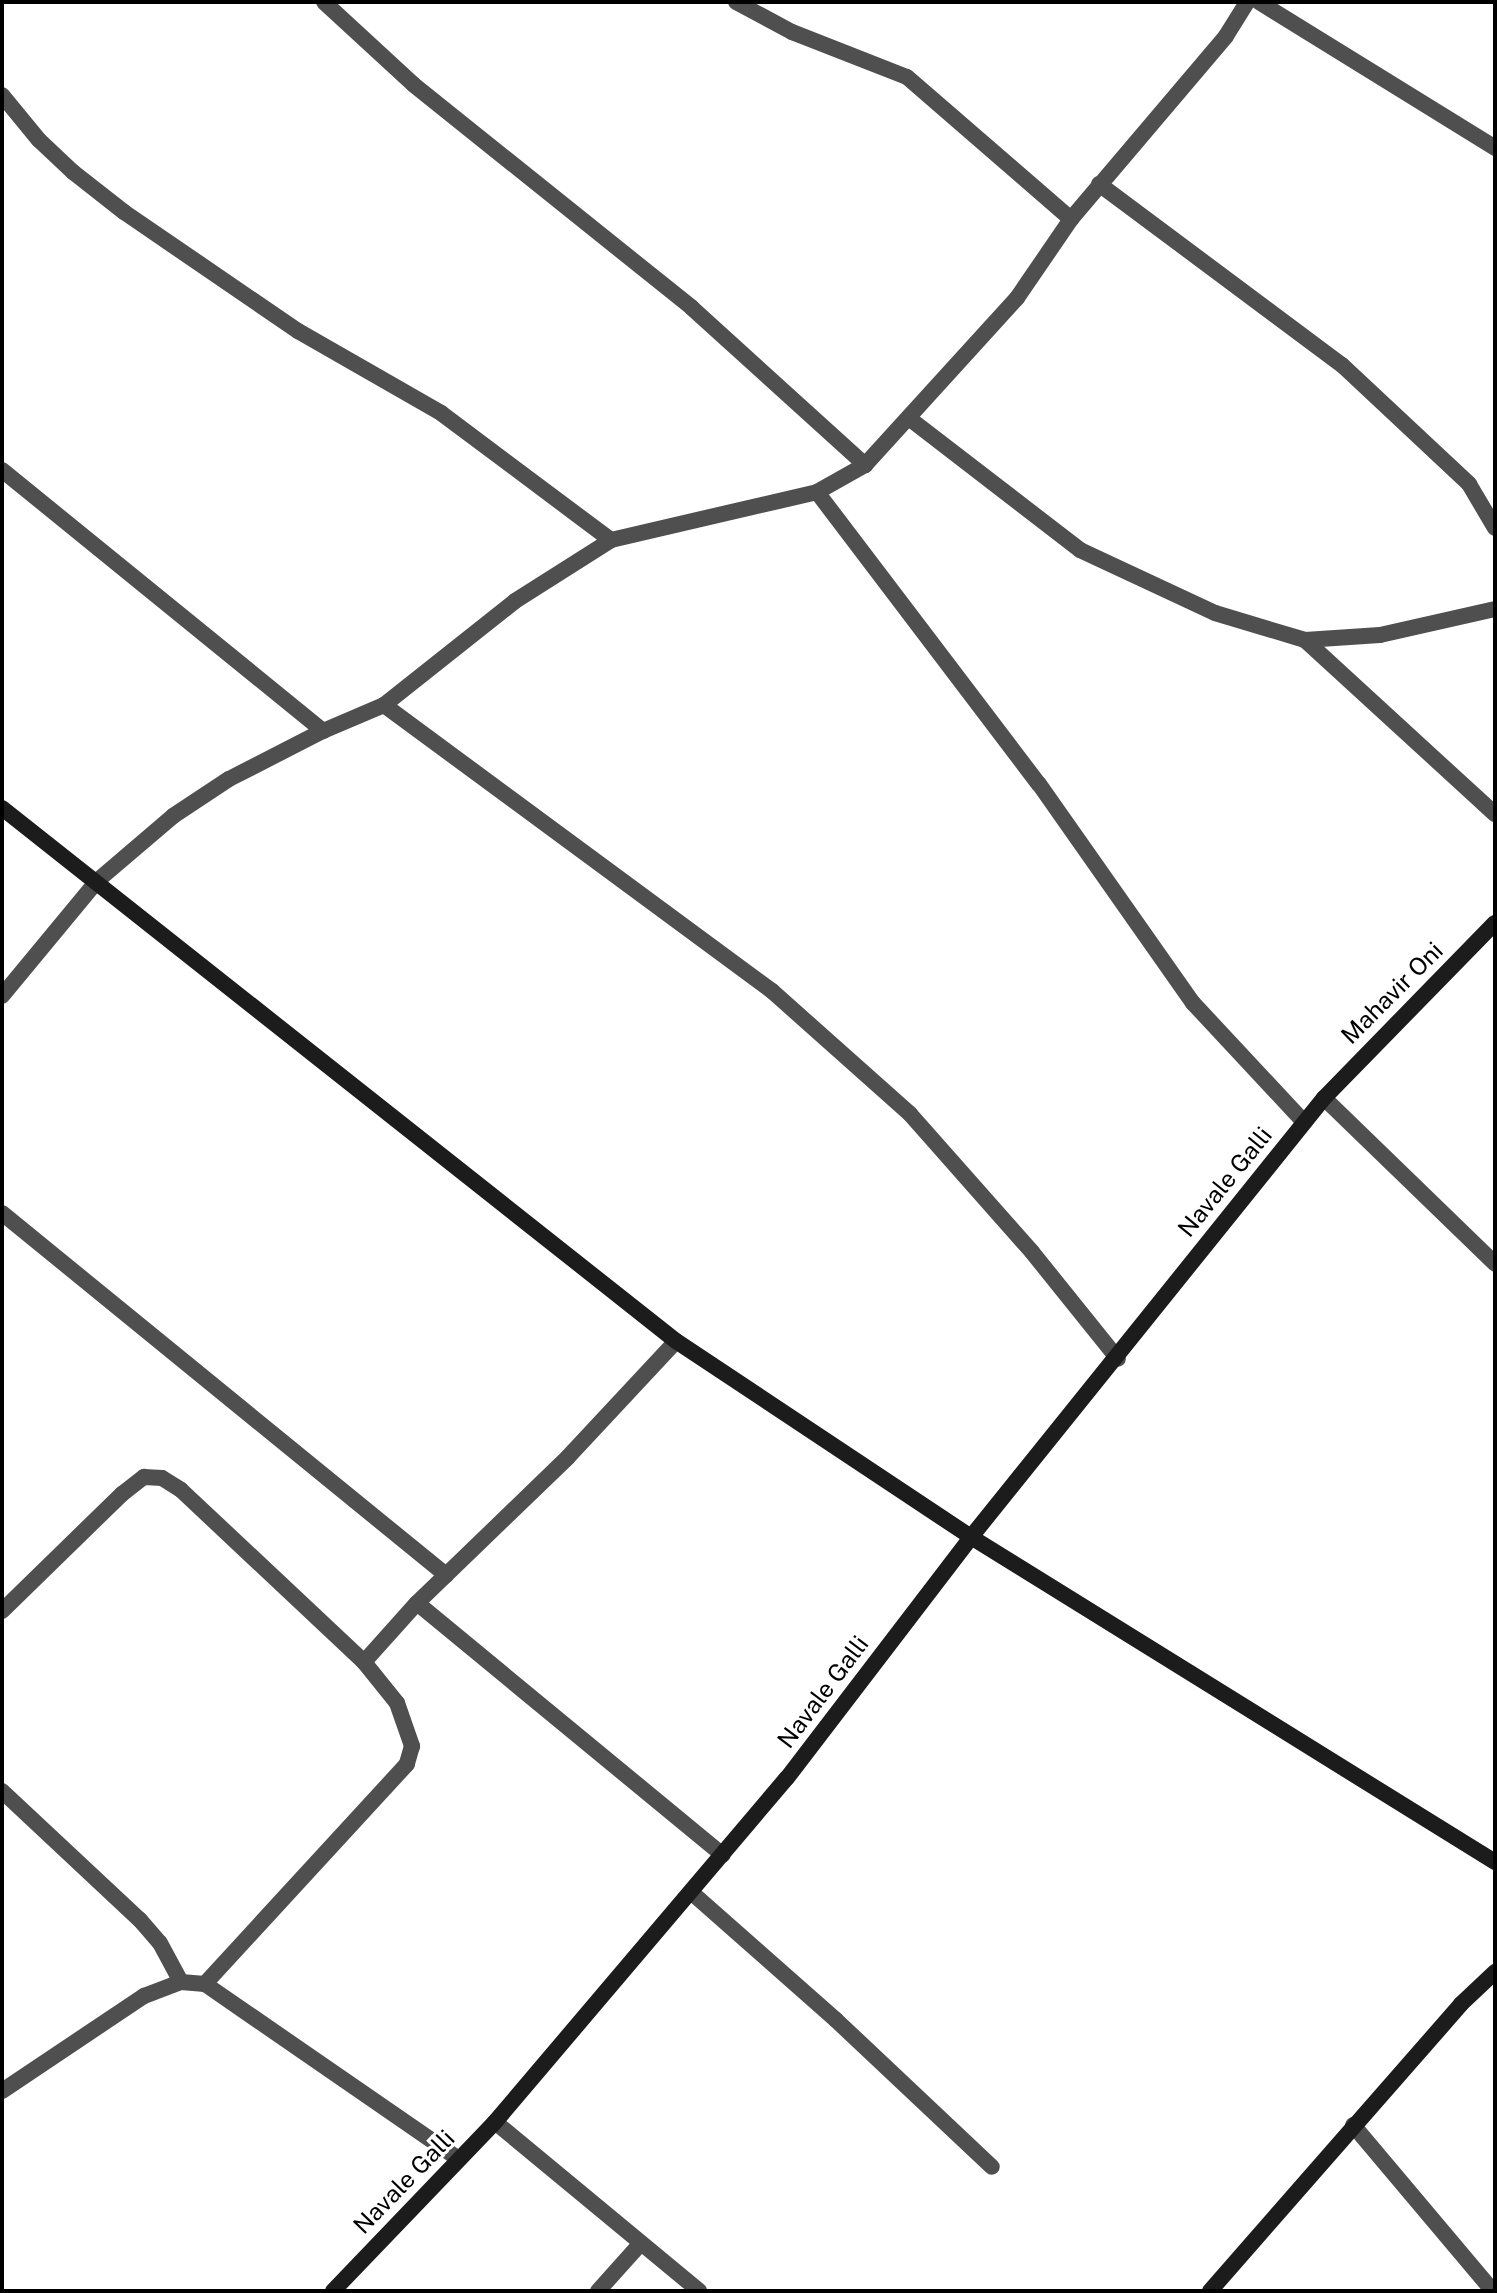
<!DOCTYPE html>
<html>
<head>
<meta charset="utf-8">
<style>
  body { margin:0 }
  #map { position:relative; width:1497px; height:2293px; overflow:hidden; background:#fff; font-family:"Public Sans",sans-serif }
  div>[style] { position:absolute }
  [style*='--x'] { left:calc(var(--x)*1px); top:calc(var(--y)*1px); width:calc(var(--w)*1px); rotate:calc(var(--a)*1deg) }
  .street>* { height:16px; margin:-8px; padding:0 8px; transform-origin:8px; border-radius:8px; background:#4f4f4f }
  .secondary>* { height:16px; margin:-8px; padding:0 8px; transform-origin:8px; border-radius:8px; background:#1c1c1c }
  span { translate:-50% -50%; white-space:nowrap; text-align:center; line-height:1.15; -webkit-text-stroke:6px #fff; paint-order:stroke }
  .street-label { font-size:24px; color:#000 }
  .frame { position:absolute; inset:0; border:4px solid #000; pointer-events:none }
</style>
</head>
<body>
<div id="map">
  <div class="street">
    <div style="--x:324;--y:2;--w:122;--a:42.7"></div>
    <div style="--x:414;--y:85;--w:356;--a:38.7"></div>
    <div style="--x:692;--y:308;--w:234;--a:42.2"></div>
    <div style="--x:736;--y:2;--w:64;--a:28.2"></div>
    <div style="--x:792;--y:32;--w:123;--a:21.4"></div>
    <div style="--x:907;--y:77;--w:217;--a:40.9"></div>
    <div style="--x:1259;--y:2;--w:278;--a:31.7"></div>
    <div style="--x:2;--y:95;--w:58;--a:50.6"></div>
    <div style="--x:39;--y:140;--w:47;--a:43.3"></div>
    <div style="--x:73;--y:172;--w:65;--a:38.1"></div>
    <div style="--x:124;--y:212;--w:211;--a:34.4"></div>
    <div style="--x:298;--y:331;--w:165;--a:29.8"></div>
    <div style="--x:441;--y:413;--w:212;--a:36.8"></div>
    <div style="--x:1099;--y:184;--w:303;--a:36.7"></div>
    <div style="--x:1342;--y:365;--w:174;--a:43.1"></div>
    <div style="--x:1469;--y:484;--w:51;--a:59.4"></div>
    <div style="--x:910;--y:419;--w:215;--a:37.6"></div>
    <div style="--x:1080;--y:550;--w:149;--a:25"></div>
    <div style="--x:1215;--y:613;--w:94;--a:16.7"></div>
    <div style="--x:1305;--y:640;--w:75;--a:-3.8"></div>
    <div style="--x:1380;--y:635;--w:118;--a:-12.7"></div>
    <div style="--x:2;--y:470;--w:414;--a:39.1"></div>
    <div style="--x:817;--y:492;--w:367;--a:52.8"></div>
    <div style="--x:1039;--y:784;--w:268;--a:54.9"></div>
    <div style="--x:1193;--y:1003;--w:163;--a:47"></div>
    <div style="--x:1305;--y:640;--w:258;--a:42.5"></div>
    <div style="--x:384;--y:705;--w:482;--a:36.4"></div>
    <div style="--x:772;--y:991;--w:185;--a:41.7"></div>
    <div style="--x:910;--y:1114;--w:184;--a:48.5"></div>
    <div style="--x:1032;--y:1252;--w:137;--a:51.2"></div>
    <div style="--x:2;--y:996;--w:149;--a:-50.4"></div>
    <div style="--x:97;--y:881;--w:100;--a:-40.5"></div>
    <div style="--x:173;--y:816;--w:67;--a:-33.5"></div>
    <div style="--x:229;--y:779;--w:106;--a:-27.1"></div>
    <div style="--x:323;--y:731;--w:66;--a:-23.1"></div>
    <div style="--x:384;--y:705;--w:167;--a:-38.4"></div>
    <div style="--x:515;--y:601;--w:114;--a:-32.4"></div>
    <div style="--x:611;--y:540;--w:212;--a:-13.1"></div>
    <div style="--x:817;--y:492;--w:55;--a:-29.4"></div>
    <div style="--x:865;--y:465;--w:226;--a:-47.7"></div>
    <div style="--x:1017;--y:298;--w:96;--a:-55.6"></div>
    <div style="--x:1071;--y:219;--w:240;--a:-49.7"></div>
    <div style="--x:1226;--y:36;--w:40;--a:-58"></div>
    <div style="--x:1324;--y:1098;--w:238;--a:44.1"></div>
    <div style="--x:2;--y:1213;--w:573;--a:39.19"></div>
    <div style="--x:417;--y:1603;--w:396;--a:39.5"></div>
    <div style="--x:2;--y:1611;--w:168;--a:-44.3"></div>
    <div style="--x:122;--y:1494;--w:28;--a:-38"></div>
    <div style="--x:144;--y:1477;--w:18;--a:3"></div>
    <div style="--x:162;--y:1478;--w:22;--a:32"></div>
    <div style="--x:181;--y:1490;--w:251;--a:43.2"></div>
    <div style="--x:364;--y:1662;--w:53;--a:51.2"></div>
    <div style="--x:397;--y:1703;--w:46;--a:70.8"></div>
    <div style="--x:412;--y:1746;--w:19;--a:106"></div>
    <div style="--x:407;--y:1764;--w:299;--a:132.6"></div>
    <div style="--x:364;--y:1662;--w:79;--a:-48.1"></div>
    <div style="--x:417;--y:1603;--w:210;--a:-44"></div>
    <div style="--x:568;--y:1457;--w:158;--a:-47"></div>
    <div style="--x:2;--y:1791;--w:189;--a:43.1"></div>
    <div style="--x:140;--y:1920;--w:30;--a:49"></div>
    <div style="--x:160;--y:1943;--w:44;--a:61.7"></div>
    <div style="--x:691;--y:1892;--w:193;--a:41.4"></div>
    <div style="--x:836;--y:2020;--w:214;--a:43.3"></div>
    <div style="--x:2;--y:2091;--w:171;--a:-33.8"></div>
    <div style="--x:144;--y:1996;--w:40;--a:-21"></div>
    <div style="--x:181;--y:1982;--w:24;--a:5"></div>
    <div style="--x:205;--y:1984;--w:308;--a:34.6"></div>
    <div style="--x:495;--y:2122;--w:265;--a:39.6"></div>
    <div style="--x:1353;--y:2125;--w:217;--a:49.9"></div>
    <div style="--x:598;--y:2291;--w:64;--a:-48.1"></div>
  </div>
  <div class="secondary">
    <div style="--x:2;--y:808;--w:859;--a:38.34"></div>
    <div style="--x:676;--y:1341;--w:354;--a:33.6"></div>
    <div style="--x:971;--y:1537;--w:617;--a:31.81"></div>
    <div style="--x:333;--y:2291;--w:234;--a:-46.2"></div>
    <div style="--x:495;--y:2122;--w:451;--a:-49.7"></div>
    <div style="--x:787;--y:1778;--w:303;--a:-52.6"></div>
    <div style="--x:971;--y:1537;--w:563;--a:-51.2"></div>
    <div style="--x:1324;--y:1098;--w:245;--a:-45.7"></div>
    <div style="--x:1210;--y:2291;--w:381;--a:-48.8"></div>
    <div style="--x:1461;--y:2004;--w:47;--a:-43.3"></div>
  </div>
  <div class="street-label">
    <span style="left:1392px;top:993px;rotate:-45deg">Mahavir Oni</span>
    <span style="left:1225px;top:1182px;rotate:-51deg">Navale Galli</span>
    <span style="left:823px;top:1692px;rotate:-53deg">Navale Galli</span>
    <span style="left:404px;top:2182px;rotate:-46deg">Navale Galli</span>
  </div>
  <div class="frame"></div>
</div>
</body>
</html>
